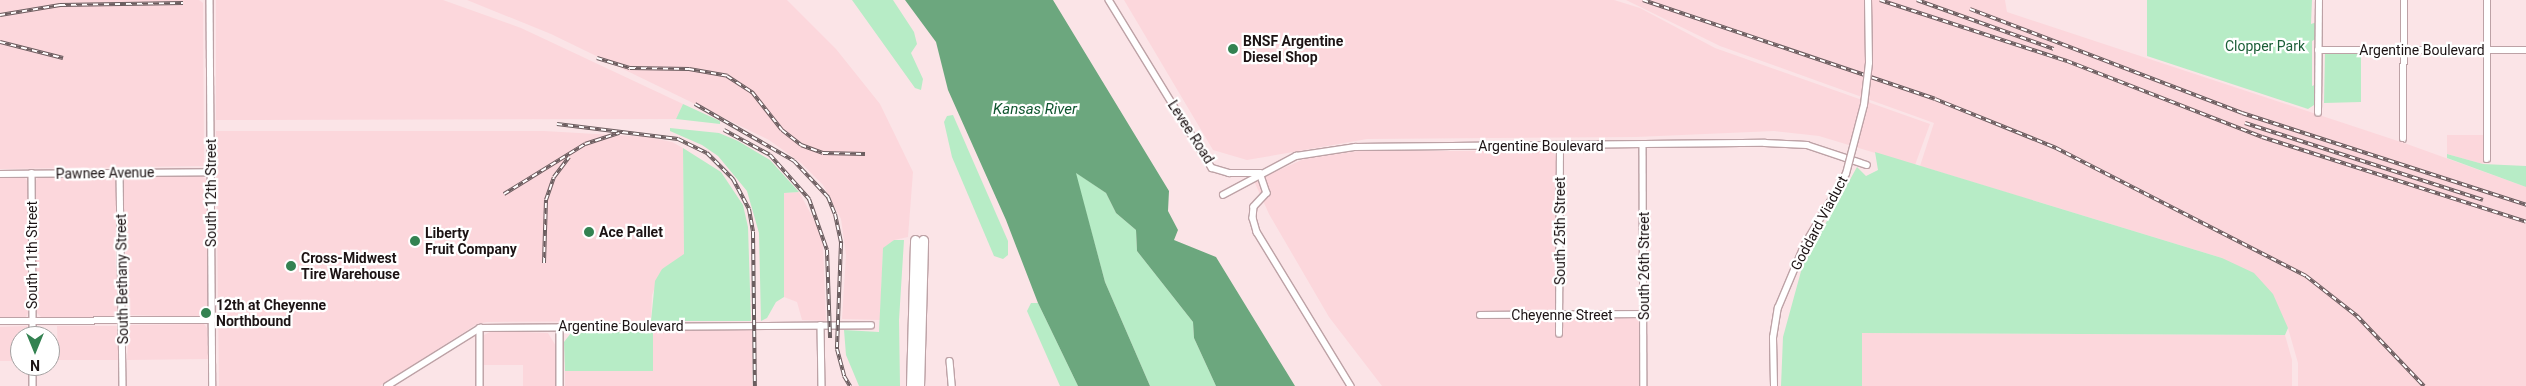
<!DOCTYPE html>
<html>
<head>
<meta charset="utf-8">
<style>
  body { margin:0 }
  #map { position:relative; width:2526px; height:386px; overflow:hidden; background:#fbe4e7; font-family:Roboto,sans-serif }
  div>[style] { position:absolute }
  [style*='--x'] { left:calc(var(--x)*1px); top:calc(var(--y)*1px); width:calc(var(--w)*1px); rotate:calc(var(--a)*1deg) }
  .built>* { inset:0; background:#fcd7dc }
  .green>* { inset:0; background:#b7ecc6 }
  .water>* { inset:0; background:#6ca77e }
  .roads { filter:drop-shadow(1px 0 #bda2a6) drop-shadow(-1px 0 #bda2a6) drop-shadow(0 1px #bda2a6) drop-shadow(0 -1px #bda2a6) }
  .minor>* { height:5.5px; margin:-2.75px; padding:0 2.75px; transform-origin:2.75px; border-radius:2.75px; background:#fff }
  .highway>* { height:9px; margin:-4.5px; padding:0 4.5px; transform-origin:4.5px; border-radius:4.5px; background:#fff }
  .rail>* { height:4px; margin-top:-2px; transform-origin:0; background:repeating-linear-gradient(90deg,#fff 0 5.5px,#6b5d5f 0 11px); box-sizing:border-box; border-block:1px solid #6b5d5f }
  .bridges { filter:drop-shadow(1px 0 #bda2a6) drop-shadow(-1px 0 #bda2a6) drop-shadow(0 1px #bda2a6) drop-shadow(0 -1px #bda2a6) }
  .minor-bridge>* { height:5.5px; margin:-2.75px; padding:0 2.75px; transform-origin:2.75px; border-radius:2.75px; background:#fff }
  .dots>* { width:14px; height:14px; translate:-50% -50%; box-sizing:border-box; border:2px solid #fff; border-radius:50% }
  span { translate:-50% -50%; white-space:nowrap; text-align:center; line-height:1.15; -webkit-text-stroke:4.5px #fff; paint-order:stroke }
  .poi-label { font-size:14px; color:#1c1314; font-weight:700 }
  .left { translate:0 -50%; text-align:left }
  .park-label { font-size:14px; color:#1b5e37 }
  .street-label { font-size:14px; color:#1c1314 }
  .water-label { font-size:15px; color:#10562f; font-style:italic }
  .north { position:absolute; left:10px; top:326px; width:50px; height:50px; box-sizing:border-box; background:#fff; border:1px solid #a4a1a1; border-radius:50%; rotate:180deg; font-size:14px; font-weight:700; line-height:20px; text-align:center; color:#1c1314 }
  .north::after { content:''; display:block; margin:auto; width:18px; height:22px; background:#338251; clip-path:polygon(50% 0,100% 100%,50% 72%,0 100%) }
</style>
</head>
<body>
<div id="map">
  <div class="built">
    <div style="clip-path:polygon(0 0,199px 0,203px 3px,204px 166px,0 169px)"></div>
    <div style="clip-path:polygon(216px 0,443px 0,521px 28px,683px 104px,676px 119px,216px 120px)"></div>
    <div style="clip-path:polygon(467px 0,787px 0,836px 49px,880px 104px,913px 172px,908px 237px,894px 240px,883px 249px,880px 320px,842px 319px,846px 255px,841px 219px,823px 185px,801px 163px,769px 140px,551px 34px)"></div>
    <div style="clip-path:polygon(1124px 0,1614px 0,1640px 8px,1715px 48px,1930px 124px,1915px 165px,1819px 136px,1774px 131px,1636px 137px,1367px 139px,1247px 160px,1213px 150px)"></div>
    <div style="clip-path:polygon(1626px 0,2005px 0,2007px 12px,2407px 144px,2526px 187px,2526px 386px,2298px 386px,2298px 363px,2288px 328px,2222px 258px,1920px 166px,1934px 123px,1720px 46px)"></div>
    <div style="clip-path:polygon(216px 131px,544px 131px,648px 137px,672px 142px,683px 148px,684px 255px,662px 269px,652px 295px,651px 321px,487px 322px,477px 324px,380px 386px,219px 386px)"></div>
    <div style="clip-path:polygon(2447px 135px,2483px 135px,2483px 164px,2447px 154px)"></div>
    <div style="clip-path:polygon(1358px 151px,1553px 151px,1558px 160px,1557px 318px,1639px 318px,1641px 386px,1382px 386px,1329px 317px,1269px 214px,1254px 181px,1304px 159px)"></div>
    <div style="clip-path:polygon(128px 175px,200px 175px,207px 180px,208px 313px,203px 317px,127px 315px,123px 181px)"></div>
    <div style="clip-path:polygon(0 176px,23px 176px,28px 182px,30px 309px,26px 317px,0 318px)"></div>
    <div style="clip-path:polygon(39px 176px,115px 177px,118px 190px,119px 310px,115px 317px,41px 317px,36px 312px,34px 184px)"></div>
    <div style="clip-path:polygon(799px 192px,818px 227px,823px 245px,826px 321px,802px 320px,797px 302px,784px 297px,784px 193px)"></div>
    <div style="clip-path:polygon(204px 324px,207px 328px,208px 359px,127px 360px,129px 325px)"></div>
    <div style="clip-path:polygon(27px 326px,30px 336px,20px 336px,20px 361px,0 361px,0 327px)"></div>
    <div style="clip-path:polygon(57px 326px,119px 326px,120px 360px,58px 360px)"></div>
    <div style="clip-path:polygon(752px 330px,752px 386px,565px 386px,565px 371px,652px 371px,653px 331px)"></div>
    <div style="clip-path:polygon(492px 331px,548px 333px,556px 346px,556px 386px,523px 386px,523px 365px,484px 365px,484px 335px)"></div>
    <div style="clip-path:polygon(1862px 333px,2285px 335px,2292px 360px,2292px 386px,1862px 386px)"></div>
  </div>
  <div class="green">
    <div style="clip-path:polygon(852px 0,893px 0,914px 32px,917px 44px,911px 53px,923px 79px,921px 90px,915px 88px)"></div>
    <div style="clip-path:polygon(2147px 0,2312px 0,2311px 24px,2317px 22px,2317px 38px,2312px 41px,2312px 86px,2317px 84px,2317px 103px,2308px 109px,2147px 56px)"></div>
    <div style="clip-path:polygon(2325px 53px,2361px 53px,2361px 102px,2324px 103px)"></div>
    <div style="clip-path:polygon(683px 104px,720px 121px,720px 124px,676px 119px)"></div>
    <div style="clip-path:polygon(953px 115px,1008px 241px,1008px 255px,1003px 259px,994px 256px,952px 157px,944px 122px,947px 116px)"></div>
    <div style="clip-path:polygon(670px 128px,719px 133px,738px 141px,770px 160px,799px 192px,784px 193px,784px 297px,776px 302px,767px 318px,761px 321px,759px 233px,747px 191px,718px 156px,702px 145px,670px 131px)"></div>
    <div style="clip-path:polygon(683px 148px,721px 172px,743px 205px,748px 227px,751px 321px,651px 321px,655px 281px,662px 269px,684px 254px)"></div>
    <div style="clip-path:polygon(1875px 152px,2222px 258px,2254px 273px,2273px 294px,2288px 328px,2285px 335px,1862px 333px,1862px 386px,1781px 386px,1783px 337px,1803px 264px,1857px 167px,1866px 176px,1878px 170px)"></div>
    <div style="clip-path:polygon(2447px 154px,2483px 164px,2526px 166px,2526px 187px,2447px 158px)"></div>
    <div style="clip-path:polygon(1075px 172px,1106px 193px,1116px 213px,1136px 230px,1137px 251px,1193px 322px,1194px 338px,1216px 386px,1150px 386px,1105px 282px)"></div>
    <div style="clip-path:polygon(894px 240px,904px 240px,899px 320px,900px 386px,859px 386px,846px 355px,844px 330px,879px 332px,883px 248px)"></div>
    <div style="clip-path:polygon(1031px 303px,1038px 303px,1078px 386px,1060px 386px,1027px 311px)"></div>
    <div style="clip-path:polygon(653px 331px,653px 371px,565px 371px,564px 342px,571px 333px)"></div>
  </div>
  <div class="water">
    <div style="clip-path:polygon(905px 0,1053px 0,1169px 191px,1168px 211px,1178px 230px,1174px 240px,1216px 257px,1295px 386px,1216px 386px,1194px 338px,1193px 322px,1137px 251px,1136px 230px,1116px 213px,1106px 193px,1076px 173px,1105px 282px,1150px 386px,1078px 386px,1038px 303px,1006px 220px,948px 90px,936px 42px)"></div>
  </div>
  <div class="roads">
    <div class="minor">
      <div style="--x:210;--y:0;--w:386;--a:89.6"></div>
      <div style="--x:1109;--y:0;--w:197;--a:58.5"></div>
      <div style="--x:1212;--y:168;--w:18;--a:16"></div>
      <div style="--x:1229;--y:173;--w:31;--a:0"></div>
      <div style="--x:1260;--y:173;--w:21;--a:71"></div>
      <div style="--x:1267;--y:193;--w:19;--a:133"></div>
      <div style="--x:1254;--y:207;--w:11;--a:95"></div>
      <div style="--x:1253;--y:218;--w:15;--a:74"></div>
      <div style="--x:1257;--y:232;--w:180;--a:58.6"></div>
      <div style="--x:2487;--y:0;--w:159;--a:90"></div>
      <div style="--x:2318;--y:50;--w:208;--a:0"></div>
      <div style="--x:2318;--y:113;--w:113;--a:-89.5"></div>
      <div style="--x:2403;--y:139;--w:139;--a:-89.6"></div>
      <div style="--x:1643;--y:146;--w:240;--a:89.8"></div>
      <div style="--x:120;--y:172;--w:214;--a:89.2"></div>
      <div style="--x:32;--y:173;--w:163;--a:89.6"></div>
      <div style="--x:0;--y:174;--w:211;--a:-0.5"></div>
      <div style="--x:1223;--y:195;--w:83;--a:-28.1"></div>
      <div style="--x:1296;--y:156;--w:60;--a:-8.7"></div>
      <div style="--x:1355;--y:147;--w:410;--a:-0.6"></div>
      <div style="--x:1765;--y:143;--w:42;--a:2.7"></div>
      <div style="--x:1807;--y:145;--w:63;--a:18.4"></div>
      <div style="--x:1480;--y:315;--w:164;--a:-0.3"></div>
      <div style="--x:0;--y:321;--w:212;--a:-0.3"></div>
      <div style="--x:821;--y:325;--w:61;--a:89.1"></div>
      <div style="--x:560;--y:327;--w:59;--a:90"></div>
      <div style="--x:480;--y:328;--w:58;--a:90"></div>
      <div style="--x:1559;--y:334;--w:188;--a:-89.7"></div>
      <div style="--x:950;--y:361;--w:25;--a:85"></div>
      <div style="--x:33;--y:366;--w:20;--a:90"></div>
      <div style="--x:387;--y:386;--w:110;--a:-31.9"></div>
      <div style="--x:480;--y:328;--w:391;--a:-0.4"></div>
      <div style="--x:1774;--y:386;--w:48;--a:-91.2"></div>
      <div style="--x:1773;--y:338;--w:30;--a:-81"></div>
      <div style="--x:1778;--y:308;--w:67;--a:-67.2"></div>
      <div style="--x:1804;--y:246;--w:57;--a:-59.4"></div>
    </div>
    <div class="highway">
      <div style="--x:911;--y:386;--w:146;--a:-88.4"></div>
      <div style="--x:919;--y:386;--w:146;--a:-88.4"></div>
    </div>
  </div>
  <div class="rail">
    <div style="--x:1643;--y:0;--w:308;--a:18.7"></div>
    <div style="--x:1935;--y:99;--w:131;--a:22"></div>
    <div style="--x:2056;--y:148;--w:281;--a:27.1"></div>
    <div style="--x:2306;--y:276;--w:65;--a:38.1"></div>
    <div style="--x:2357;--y:316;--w:97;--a:46.3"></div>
    <div style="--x:1880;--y:0;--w:197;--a:18.1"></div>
    <div style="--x:2067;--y:61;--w:209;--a:21.3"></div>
    <div style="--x:2262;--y:137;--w:277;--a:17.8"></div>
    <div style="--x:1917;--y:0;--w:145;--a:19.7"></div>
    <div style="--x:1970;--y:9;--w:291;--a:20.9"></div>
    <div style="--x:2242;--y:113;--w:299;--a:17.9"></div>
    <div style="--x:0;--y:15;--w:61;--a:-9.5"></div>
    <div style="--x:60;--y:5;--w:123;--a:-0.9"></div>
    <div style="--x:0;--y:42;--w:65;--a:14.3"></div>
    <div style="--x:597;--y:58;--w:34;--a:17"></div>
    <div style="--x:630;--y:68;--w:59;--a:1"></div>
    <div style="--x:689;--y:69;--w:39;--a:10"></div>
    <div style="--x:727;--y:76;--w:30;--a:33"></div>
    <div style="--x:752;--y:92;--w:48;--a:51.7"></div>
    <div style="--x:782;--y:130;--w:24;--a:38"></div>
    <div style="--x:801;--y:145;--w:23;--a:20"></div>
    <div style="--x:823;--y:153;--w:42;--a:1.4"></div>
    <div style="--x:695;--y:104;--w:114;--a:29.9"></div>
    <div style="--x:794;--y:161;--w:50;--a:46.6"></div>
    <div style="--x:828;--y:197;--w:18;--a:68"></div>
    <div style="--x:835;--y:214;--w:30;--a:78"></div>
    <div style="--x:841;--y:243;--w:106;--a:92.2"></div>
    <div style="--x:837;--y:349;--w:28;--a:75"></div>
    <div style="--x:844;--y:376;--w:12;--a:59"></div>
    <div style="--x:2245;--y:123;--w:250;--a:17.9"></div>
    <div style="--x:557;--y:124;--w:122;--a:7.1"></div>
    <div style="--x:678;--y:139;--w:32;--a:26"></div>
    <div style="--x:707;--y:153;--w:37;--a:45"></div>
    <div style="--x:733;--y:179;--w:34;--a:62"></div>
    <div style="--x:749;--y:209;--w:23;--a:80"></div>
    <div style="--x:753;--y:232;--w:154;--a:89.3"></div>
    <div style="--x:724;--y:130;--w:52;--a:28.5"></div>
    <div style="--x:770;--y:155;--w:59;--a:48.4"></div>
    <div style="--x:809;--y:199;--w:54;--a:70.6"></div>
    <div style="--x:827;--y:250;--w:88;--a:88"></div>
    <div style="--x:504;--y:194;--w:95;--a:-31.7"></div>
    <div style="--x:585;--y:144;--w:36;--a:-18"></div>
    <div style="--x:544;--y:263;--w:63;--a:-88.2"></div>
    <div style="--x:546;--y:200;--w:24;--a:-71"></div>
    <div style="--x:554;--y:177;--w:25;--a:-53"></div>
  </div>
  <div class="bridges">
    <div class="minor-bridge">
      <div style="--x:1833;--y:197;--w:26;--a:-61"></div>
      <div style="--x:1846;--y:174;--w:71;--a:-75.4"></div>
      <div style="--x:1864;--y:105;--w:42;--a:-83.2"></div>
      <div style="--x:1869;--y:63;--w:63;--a:-90.9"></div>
    </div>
  </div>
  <div class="dots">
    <div style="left:1233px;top:49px;background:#338251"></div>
    <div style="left:589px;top:232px;background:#338251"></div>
    <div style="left:415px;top:241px;background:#338251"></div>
    <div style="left:291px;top:266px;background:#338251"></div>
    <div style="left:206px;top:313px;background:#338251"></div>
  </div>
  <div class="poi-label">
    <span class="left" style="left:1243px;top:49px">BNSF Argentine<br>Diesel Shop</span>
    <span class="left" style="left:599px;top:232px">Ace Pallet</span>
    <span class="left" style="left:425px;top:241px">Liberty<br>Fruit Company</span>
    <span class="left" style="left:301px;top:266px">Cross-Midwest<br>Tire Warehouse</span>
    <span class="left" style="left:216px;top:313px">12th at Cheyenne<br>Northbound</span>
  </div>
  <div class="park-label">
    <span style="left:2265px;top:46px">Clopper Park</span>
  </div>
  <div class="street-label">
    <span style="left:2422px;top:50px">Argentine Boulevard</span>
    <span style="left:1191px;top:132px;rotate:57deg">Levee Road</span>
    <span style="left:1541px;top:146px">Argentine Boulevard</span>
    <span style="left:105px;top:173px;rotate:-1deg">Pawnee Avenue</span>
    <span style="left:211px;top:193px;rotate:-90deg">South 12th Street</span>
    <span style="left:1819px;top:223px;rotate:-62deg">Goddard Viaduct</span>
    <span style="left:1560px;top:231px;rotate:-90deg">South 25th Street</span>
    <span style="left:32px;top:255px;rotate:-90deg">South 11th Street</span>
    <span style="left:1644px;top:266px;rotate:-90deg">South 26th Street</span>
    <span style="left:122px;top:279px;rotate:-91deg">South Bethany Street</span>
    <span style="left:1562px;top:315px">Cheyenne Street</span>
    <span style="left:621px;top:326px">Argentine Boulevard</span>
  </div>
  <div class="water-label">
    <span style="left:1035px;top:110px">Kansas River</span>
  </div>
  <div class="north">N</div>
</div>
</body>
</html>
